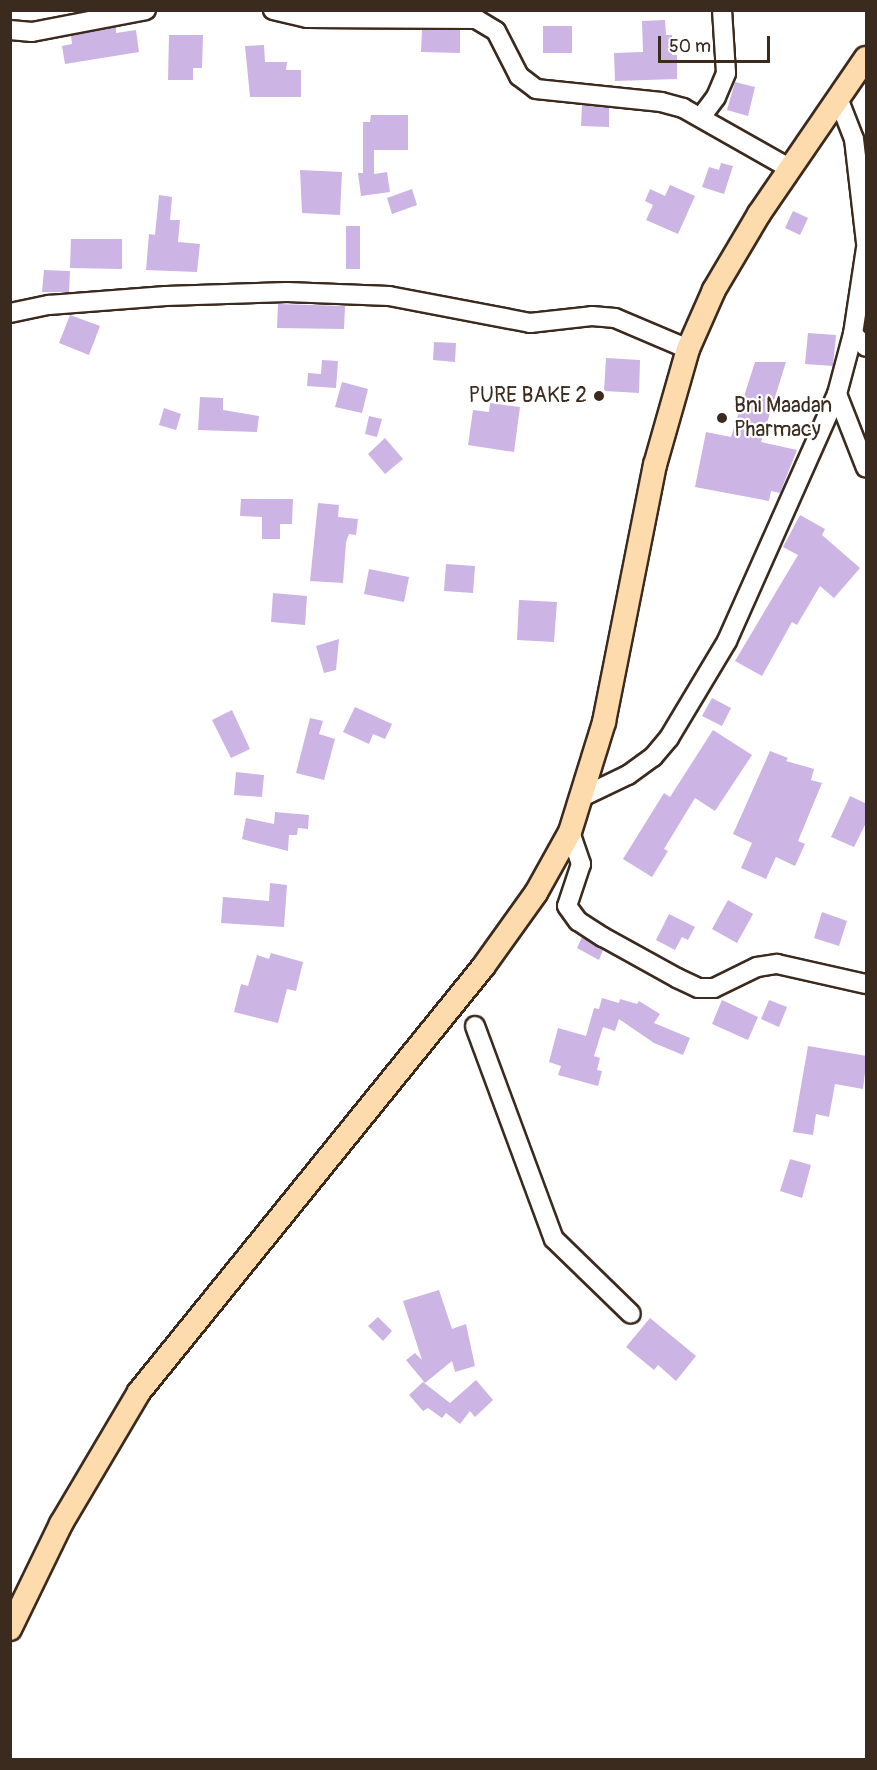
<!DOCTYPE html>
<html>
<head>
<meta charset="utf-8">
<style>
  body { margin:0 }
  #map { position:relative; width:877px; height:1770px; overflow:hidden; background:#fff; font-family:Pangolin,sans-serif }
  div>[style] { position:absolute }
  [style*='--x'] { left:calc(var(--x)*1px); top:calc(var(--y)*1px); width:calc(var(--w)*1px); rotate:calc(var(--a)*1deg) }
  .building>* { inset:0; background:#ccb4e4 }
  .roads { filter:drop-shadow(2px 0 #3b2a1e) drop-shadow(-2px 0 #3b2a1e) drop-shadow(0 2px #3b2a1e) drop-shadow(0 -2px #3b2a1e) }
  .minor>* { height:18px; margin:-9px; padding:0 9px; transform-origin:9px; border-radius:9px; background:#fff }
  .major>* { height:22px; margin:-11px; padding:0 11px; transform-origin:11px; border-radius:11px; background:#fedbac }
  .dots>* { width:16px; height:16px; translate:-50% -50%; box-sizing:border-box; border:3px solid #fff; border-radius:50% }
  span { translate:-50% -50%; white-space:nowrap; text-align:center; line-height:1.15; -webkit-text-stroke:4.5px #fff; paint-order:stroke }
  .poi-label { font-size:21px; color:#3b2a1e }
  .right { translate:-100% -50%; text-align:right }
  .left { translate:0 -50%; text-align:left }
  .frame { position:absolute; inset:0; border:12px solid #3b2a1e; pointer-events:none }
  .scale { position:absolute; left:658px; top:36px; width:112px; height:27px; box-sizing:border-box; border:3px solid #3b2a1e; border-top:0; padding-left:8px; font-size:18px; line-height:21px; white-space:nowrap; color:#3b2a1e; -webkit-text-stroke:4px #fff; paint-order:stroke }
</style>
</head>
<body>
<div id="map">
  <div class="building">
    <div style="clip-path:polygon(665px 20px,666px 35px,672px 35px,672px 55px,677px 55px,677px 79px,615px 81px,614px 53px,643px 52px,642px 21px)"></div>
    <div style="clip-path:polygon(543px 26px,572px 26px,572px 53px,543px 53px)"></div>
    <div style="clip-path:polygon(116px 27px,116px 33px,136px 30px,139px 52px,65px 64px,62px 46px,72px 44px,71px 36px)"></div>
    <div style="clip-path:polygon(422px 30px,460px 30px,460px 53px,421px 52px)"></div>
    <div style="clip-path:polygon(169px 35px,203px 35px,202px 68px,193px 68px,193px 80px,168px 80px)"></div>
    <div style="clip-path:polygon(264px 45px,265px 62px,287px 62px,286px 70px,301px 70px,301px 97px,250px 97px,245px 46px)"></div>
    <div style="clip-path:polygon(735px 82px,755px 87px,748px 116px,727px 110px)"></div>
    <div style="clip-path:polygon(582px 105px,609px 108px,609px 127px,581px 126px)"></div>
    <div style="clip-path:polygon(371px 115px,408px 115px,408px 150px,374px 150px,374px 174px,387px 172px,390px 192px,361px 196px,358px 173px,363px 173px,363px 122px,370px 122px)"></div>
    <div style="clip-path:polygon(721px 163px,733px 166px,724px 194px,702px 187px,709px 167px,719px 170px)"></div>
    <div style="clip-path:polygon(300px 170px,342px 172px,340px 215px,302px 213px)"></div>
    <div style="clip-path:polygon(670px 185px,695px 196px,678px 234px,646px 220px,653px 205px,645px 201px,650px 189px,665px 196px)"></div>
    <div style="clip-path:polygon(412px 189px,417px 205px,392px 214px,387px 198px)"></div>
    <div style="clip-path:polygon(159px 195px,172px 197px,170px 220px,180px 220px,178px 242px,200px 244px,197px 272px,146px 270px,149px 234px,155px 235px)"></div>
    <div style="clip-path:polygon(793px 211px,808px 218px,800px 235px,785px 228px)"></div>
    <div style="clip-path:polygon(346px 226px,360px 226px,360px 269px,346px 269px)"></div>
    <div style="clip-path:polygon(71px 239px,122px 239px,122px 269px,70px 268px)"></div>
    <div style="clip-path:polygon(44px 270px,70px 271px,69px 292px,42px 292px)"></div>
    <div style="clip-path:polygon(278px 304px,345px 306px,344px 329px,277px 328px)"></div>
    <div style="clip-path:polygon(70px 315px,100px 326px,89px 355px,59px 343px)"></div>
    <div style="clip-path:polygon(808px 333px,836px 335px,833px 366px,805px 364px)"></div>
    <div style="clip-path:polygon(434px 342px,456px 343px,455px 362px,433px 360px)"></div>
    <div style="clip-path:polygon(606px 358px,640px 360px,639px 393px,604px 391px)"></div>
    <div style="clip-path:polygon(322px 360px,338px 361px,336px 388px,307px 386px,308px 373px,321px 374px)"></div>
    <div style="clip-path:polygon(755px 362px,786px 362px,761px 442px,797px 450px,780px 493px,771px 491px,769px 501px,695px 487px,706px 432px,731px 437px)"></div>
    <div style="clip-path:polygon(342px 382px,368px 389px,362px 413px,335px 407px)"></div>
    <div style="clip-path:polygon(200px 397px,223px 398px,223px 410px,259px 416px,257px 432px,198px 430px)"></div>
    <div style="clip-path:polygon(490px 403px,520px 407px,514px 452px,468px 445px,473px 410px,489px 412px)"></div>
    <div style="clip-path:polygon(164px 408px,181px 414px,176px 430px,159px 425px)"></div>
    <div style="clip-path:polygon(369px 416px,382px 419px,377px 437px,365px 434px)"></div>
    <div style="clip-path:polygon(385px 438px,403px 459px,385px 474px,368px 454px)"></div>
    <div style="clip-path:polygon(241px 499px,293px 499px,292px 524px,280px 524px,280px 539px,262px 539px,262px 517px,240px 516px)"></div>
    <div style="clip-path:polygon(318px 503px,339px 505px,338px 517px,358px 519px,356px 535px,349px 534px,346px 542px,343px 583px,310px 581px)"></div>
    <div style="clip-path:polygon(800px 515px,825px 529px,822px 535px,860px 568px,834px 598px,820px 586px,797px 625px,792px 622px,762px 676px,735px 661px,798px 555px,783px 547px)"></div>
    <div style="clip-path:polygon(446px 564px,475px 566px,473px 593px,444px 591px)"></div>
    <div style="clip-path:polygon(369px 569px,409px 577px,404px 602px,364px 594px)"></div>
    <div style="clip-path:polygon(273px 593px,307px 596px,305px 625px,271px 622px)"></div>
    <div style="clip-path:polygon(519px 600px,557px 602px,554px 642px,517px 640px)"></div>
    <div style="clip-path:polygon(339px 639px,336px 670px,324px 673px,316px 646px)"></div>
    <div style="clip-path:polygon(712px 698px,731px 708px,722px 726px,702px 716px)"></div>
    <div style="clip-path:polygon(355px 707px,392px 724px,385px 739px,373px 734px,369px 744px,343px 732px)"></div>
    <div style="clip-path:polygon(232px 710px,250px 749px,231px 758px,212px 720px)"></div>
    <div style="clip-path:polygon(310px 718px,323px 721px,319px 734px,335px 739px,324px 780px,296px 773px)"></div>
    <div style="clip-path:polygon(713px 730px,752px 755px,715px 811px,695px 798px,664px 849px,668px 851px,652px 877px,623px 859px,664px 793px,670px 797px)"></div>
    <div style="clip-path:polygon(770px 751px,788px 758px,786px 761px,814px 769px,811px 780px,822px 783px,798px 841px,805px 844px,795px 866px,776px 857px,766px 879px,741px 868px,752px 843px,733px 834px)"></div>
    <div style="clip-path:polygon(236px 772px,264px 775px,262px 797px,234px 795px)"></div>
    <div style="clip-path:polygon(850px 796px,867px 804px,867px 821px,854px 847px,831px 837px)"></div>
    <div style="clip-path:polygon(275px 812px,309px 815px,308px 829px,298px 828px,297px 835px,289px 835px,288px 851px,242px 839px,246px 818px,274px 824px)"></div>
    <div style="clip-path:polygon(270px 883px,287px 885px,284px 927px,221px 923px,223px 897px,269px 901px)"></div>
    <div style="clip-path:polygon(728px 900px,753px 914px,737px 943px,712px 929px)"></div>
    <div style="clip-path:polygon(822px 912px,847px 921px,839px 946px,814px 938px)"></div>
    <div style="clip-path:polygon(669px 914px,695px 927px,688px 940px,682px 937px,675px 950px,656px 940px)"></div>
    <div style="clip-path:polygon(582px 937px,603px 950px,599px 960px,577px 948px)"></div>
    <div style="clip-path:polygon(271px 953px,303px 962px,296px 991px,287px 989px,278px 1023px,234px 1012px,241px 984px,248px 986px,257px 955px,269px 959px)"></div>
    <div style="clip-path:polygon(602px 998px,619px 1003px,620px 999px,637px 1004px,639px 1001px,660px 1014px,654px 1023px,690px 1038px,683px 1055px,654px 1043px,619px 1019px,615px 1031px,603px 1027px,594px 1056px,600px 1058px,597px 1070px,602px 1071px,598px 1086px,558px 1075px,561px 1066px,549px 1062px,558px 1028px,586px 1036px,594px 1008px,599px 1009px)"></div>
    <div style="clip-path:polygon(722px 1000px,758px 1017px,748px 1040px,712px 1024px)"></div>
    <div style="clip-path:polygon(769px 1000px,787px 1007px,779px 1027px,761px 1019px)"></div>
    <div style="clip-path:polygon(808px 1046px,867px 1056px,863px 1089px,835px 1084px,829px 1117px,816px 1114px,813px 1135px,793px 1132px)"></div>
    <div style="clip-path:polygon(790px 1159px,811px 1165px,802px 1198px,780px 1191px)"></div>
    <div style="clip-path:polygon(439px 1290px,452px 1329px,466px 1324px,475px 1366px,455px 1372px,452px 1361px,425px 1383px,406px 1360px,415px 1353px,422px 1360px,403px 1301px)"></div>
    <div style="clip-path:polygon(378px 1317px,392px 1331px,383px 1341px,368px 1326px)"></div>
    <div style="clip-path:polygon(650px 1318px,696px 1356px,676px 1381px,658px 1365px,654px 1370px,626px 1347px)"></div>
    <div style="clip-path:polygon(476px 1380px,493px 1400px,475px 1417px,470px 1411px,460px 1424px,446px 1413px,442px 1418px,428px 1408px,423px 1411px,409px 1395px,423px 1382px,450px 1403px)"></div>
  </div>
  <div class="roads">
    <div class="minor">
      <div style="--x:273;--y:10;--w:35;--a:13"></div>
      <div style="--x:307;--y:18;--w:169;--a:0.3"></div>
      <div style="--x:476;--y:19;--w:23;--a:31"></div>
      <div style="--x:496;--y:31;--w:51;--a:62.9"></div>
      <div style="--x:519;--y:76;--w:21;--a:37"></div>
      <div style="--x:536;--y:89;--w:126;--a:5.9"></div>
      <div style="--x:661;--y:102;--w:23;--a:15"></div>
      <div style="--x:683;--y:108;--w:122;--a:29.5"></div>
      <div style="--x:10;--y:30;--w:22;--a:5"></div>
      <div style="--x:32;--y:32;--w:116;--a:-10.9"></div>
      <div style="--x:838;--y:98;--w:44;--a:68.7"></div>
      <div style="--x:854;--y:139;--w:105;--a:83.4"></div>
      <div style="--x:701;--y:117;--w:25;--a:-53"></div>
      <div style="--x:716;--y:97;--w:26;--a:-67"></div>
      <div style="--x:726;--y:73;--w:63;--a:-93.6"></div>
      <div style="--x:10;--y:313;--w:40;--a:-12"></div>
      <div style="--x:49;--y:305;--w:117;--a:-4.4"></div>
      <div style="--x:166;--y:296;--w:121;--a:-1.9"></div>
      <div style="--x:287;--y:292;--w:102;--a:2.2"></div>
      <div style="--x:389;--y:296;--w:144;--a:10.8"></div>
      <div style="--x:530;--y:323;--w:62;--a:-6.4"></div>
      <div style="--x:592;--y:316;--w:23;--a:5"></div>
      <div style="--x:615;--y:318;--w:79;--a:23"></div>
      <div style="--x:853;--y:334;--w:18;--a:45"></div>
      <div style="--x:837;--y:394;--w:79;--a:68.6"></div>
      <div style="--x:582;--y:797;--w:51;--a:-25.6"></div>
      <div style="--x:628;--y:775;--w:31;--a:-36"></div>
      <div style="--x:653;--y:757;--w:25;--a:-50"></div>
      <div style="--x:669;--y:738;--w:113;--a:-59.1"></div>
      <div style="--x:727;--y:641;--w:270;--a:-66"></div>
      <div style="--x:837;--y:394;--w:62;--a:-75.1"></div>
      <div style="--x:853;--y:334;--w:87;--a:-81.4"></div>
      <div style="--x:570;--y:832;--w:34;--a:71"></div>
      <div style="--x:581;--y:864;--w:44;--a:108.4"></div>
      <div style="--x:567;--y:906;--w:19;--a:54"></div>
      <div style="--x:578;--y:921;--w:30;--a:33"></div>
      <div style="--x:603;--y:937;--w:85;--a:29"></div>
      <div style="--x:677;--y:978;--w:23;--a:25"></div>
      <div style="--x:698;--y:988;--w:16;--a:0"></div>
      <div style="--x:714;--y:988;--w:48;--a:-26"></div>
      <div style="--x:757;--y:967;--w:20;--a:-9"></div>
      <div style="--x:777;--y:964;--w:91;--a:12.7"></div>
      <div style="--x:475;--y:1026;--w:227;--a:69.7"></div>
      <div style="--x:554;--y:1239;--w:107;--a:44.2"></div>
    </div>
    <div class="major">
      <div style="--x:10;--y:1629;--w:117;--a:-64.1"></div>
      <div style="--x:61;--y:1524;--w:153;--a:-59.4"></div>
      <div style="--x:139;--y:1392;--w:547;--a:-51.01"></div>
      <div style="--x:483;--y:967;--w:91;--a:-54.4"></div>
      <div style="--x:536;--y:893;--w:70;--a:-60.9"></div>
      <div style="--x:570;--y:832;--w:115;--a:-72.8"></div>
      <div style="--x:604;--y:722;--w:262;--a:-78.8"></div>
      <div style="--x:655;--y:465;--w:121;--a:-74.1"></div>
      <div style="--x:688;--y:349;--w:64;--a:-66.2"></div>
      <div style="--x:714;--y:290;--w:88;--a:-59.4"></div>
      <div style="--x:759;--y:214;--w:189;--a:-55.6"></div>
    </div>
  </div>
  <div class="dots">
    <div style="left:599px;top:396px;background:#3b2a1e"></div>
    <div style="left:722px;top:418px;background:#3b2a1e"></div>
  </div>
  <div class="poi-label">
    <span class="right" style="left:587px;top:396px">PURE BAKE 2</span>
    <span class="left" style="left:734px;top:418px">Bni Maadan<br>Pharmacy</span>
  </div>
  <div class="frame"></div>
  <div class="scale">50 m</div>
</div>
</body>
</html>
